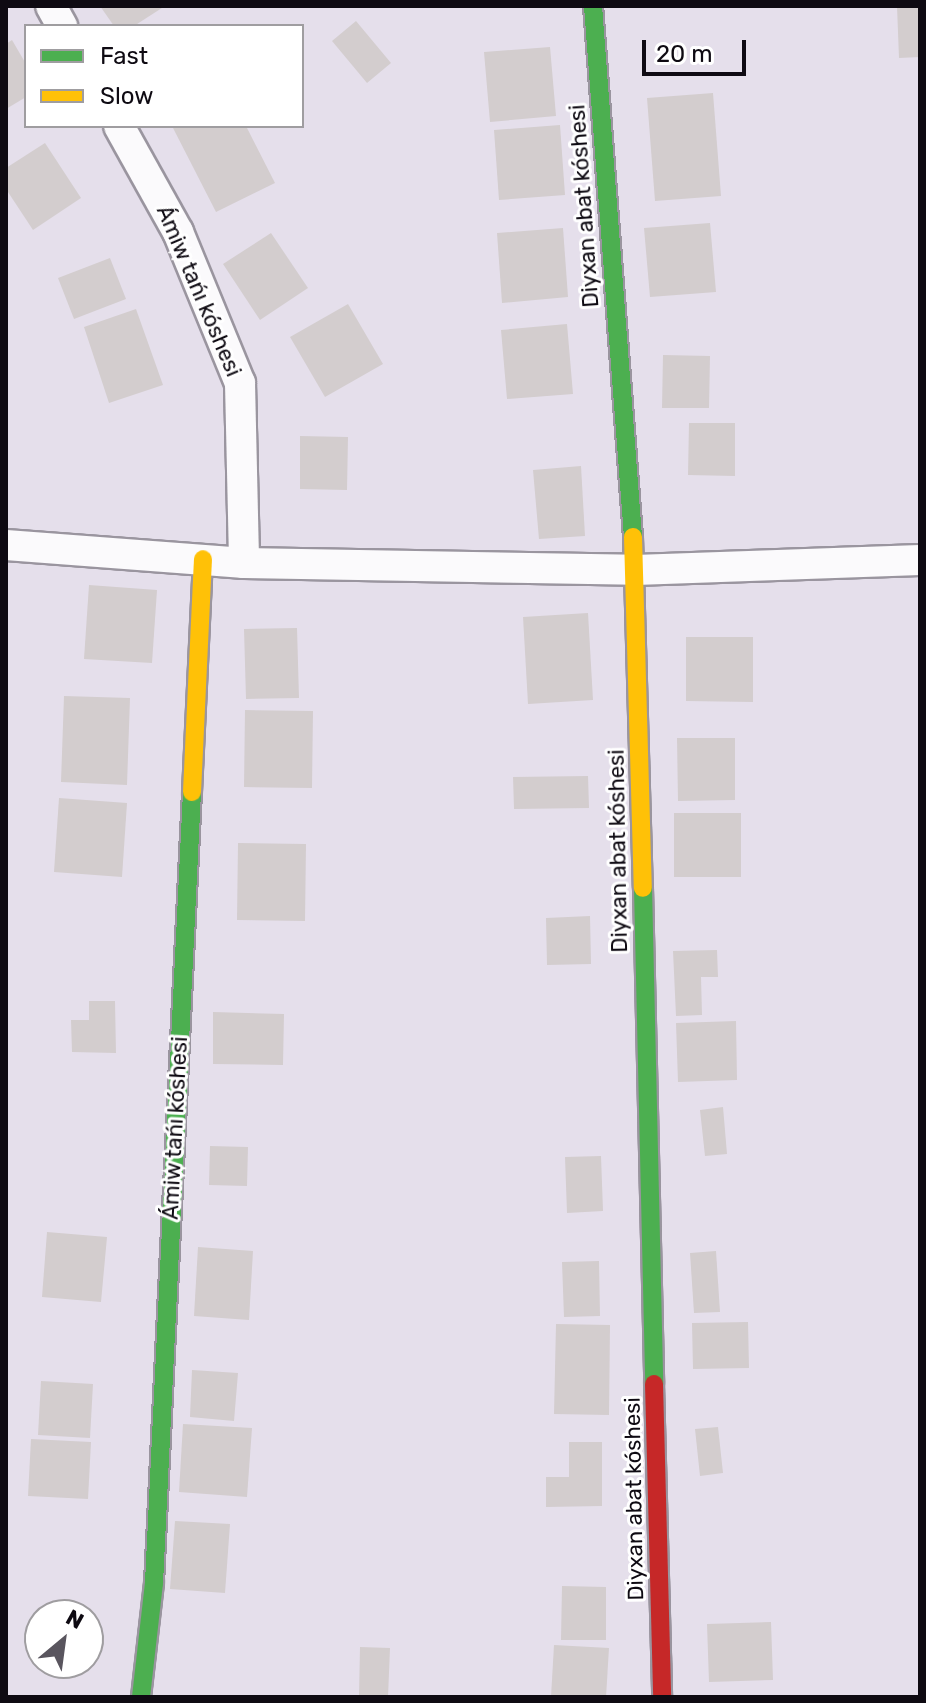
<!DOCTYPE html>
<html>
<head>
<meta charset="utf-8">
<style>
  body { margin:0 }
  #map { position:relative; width:926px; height:1703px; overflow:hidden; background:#e5dfeb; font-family:Rubik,sans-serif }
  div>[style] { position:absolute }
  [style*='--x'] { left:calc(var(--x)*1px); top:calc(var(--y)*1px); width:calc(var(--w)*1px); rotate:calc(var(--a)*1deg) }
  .building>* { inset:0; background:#d3cdce }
  .roads { filter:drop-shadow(2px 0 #9a959f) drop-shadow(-2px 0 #9a959f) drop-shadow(0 2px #9a959f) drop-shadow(0 -2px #9a959f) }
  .street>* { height:30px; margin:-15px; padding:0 15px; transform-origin:15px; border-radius:15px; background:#fbfafc }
  .fast>* { height:18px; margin:-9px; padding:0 9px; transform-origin:9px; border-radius:9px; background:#4caf50 }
  .slow>* { height:18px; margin:-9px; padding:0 9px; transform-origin:9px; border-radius:9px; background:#ffc107 }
  .jam>* { height:18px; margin:-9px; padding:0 9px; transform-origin:9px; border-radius:9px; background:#c62828 }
  span { translate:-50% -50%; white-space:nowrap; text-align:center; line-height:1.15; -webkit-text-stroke:6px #fff; paint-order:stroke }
  .street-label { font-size:22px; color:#0e0a12 }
  .frame { position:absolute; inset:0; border:8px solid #0e0a12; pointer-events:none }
  .legend { position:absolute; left:24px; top:24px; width:280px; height:104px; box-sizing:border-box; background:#fff; border:2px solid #9f9da0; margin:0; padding:10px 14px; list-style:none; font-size:24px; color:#0e0a12 }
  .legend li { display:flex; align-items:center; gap:16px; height:40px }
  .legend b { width:40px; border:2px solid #9f9da0 }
  .north { position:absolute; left:24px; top:1599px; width:80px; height:80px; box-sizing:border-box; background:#fff; border:2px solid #9f9da0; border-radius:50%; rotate:29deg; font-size:22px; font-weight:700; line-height:32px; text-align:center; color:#0e0a12 }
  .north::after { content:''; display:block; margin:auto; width:28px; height:36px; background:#59555e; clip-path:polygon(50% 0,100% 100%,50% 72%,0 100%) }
  .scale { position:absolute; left:642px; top:40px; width:104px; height:36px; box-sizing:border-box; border:4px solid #0e0a12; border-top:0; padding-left:10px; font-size:24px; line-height:28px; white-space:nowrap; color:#0e0a12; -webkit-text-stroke:6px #fff; paint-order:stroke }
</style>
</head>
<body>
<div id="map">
  <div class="building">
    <div style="clip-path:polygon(100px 6px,165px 6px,134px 26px,114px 26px)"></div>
    <div style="clip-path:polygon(897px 6px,920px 6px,920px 57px,899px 58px)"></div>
    <div style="clip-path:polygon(356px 21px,391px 63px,367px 83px,332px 41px)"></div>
    <div style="clip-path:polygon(12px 40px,26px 64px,26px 97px,6px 109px,6px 44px)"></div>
    <div style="clip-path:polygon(550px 47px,556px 116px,490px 122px,484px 52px)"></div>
    <div style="clip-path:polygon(713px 93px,721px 196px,655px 201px,647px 98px)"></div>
    <div style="clip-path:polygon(560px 125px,565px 195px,499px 200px,494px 130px)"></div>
    <div style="clip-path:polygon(172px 126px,246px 126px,275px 183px,216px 212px)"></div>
    <div style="clip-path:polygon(45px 143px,81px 198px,33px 230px,6px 189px,6px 168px)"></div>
    <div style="clip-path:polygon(710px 223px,716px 292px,650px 297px,644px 228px)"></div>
    <div style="clip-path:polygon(563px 228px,568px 297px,502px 303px,497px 233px)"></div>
    <div style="clip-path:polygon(271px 233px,308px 288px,260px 320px,223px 264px)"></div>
    <div style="clip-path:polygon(110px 258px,126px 299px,74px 319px,58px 278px)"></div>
    <div style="clip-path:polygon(348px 304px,383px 364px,325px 397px,290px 337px)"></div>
    <div style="clip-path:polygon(136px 309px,163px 385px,109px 403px,84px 327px)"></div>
    <div style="clip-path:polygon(567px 324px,573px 394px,507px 399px,501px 330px)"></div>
    <div style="clip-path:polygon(663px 355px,710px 356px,709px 408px,662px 408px)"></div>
    <div style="clip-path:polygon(689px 423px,735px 423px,735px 476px,688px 475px)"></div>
    <div style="clip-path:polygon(300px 436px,348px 437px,347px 490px,300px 489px)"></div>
    <div style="clip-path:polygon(581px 466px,585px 536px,539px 539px,533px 470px)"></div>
    <div style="clip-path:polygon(89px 585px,157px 590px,152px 663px,84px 659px)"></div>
    <div style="clip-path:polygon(588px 613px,593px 700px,528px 704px,523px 617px)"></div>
    <div style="clip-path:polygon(297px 628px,299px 698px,246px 699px,244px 629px)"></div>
    <div style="clip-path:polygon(686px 637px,753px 637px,753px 702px,686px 701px)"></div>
    <div style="clip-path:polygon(64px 696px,130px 698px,127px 785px,61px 782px)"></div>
    <div style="clip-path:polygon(245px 710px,313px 711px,312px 788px,244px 787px)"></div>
    <div style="clip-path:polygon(677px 738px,735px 738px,735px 800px,678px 801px)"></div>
    <div style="clip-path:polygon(588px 776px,589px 808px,514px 809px,513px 777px)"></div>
    <div style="clip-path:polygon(59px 798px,127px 803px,122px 877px,54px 872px)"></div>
    <div style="clip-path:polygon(674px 813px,741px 813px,741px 877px,674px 877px)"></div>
    <div style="clip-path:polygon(238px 843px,306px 844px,305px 921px,237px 920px)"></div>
    <div style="clip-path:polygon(590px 916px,591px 964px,547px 965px,546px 918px)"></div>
    <div style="clip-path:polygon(717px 950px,718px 977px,701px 977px,702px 1015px,676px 1016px,673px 951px)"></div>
    <div style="clip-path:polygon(89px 1001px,115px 1001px,116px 1053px,72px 1052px,71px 1020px,89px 1020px)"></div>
    <div style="clip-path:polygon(213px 1012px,284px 1014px,283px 1065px,213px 1064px)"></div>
    <div style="clip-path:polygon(736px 1021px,737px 1080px,678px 1082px,676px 1023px)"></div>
    <div style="clip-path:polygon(723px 1107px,727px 1154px,705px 1156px,700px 1110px)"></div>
    <div style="clip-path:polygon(210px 1146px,248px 1147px,247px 1186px,209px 1185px)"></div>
    <div style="clip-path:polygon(601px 1156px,603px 1211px,567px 1213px,565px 1157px)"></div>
    <div style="clip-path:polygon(47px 1232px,107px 1237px,101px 1302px,42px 1297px)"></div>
    <div style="clip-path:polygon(198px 1247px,253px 1251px,249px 1320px,194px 1316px)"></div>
    <div style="clip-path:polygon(716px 1251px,720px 1312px,694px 1313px,690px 1253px)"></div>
    <div style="clip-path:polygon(599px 1261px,600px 1316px,564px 1317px,562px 1262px)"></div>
    <div style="clip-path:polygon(748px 1322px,749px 1368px,693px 1369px,692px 1323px)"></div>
    <div style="clip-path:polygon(556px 1324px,610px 1325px,609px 1415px,554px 1414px)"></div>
    <div style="clip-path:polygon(192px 1370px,238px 1373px,234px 1421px,190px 1417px)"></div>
    <div style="clip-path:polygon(41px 1381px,93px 1384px,90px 1438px,38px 1435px)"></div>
    <div style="clip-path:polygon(183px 1424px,252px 1428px,247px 1497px,179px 1492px)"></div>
    <div style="clip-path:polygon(718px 1427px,723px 1473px,700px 1476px,695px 1429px)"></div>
    <div style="clip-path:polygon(31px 1439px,91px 1442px,88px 1499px,28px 1496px)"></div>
    <div style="clip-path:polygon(569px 1442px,602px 1442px,602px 1506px,546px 1507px,546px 1477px,569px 1477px)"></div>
    <div style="clip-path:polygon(175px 1521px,230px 1524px,225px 1593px,170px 1589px)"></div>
    <div style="clip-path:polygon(562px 1586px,606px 1587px,606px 1640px,561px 1640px)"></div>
    <div style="clip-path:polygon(771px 1622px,773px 1680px,709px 1682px,707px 1624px)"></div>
    <div style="clip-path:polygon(554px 1645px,609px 1648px,606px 1697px,551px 1697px)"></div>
    <div style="clip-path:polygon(360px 1647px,390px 1648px,388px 1697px,359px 1697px)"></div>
  </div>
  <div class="roads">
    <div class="street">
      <div style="--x:51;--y:6;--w:23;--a:61"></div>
      <div style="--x:119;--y:126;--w:121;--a:60.9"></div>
      <div style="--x:178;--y:232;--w:163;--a:67.7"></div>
      <div style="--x:240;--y:383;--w:180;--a:88.7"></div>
      <div style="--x:6;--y:545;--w:239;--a:4.3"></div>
      <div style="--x:244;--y:563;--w:391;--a:1"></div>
      <div style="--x:635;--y:570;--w:285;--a:-2"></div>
    </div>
    <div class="fast">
      <div style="--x:593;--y:6;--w:533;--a:85.69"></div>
      <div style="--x:643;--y:888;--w:496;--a:88.7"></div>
      <div style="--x:141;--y:1697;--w:115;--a:-83.5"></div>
      <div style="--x:154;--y:1583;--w:792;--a:-87.25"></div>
    </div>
    <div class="slow">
      <div style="--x:633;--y:537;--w:351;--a:88.4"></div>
      <div style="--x:192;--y:792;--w:233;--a:-87.3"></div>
    </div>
    <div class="jam">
      <div style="--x:654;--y:1384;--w:313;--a:88.5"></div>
    </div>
  </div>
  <div class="street-label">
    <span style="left:584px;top:206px;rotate:-94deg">Diyxan abat kóshesi</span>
    <span style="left:199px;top:291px;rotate:67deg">Ámiw tańı kóshesi</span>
    <span style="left:618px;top:851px;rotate:-91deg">Diyxan abat kóshesi</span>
    <span style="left:175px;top:1128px;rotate:-87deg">Ámiw tańı kóshesi</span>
    <span style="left:634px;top:1499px;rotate:-91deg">Diyxan abat kóshesi</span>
  </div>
  <div class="frame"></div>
  <ul class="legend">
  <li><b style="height:10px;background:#4caf50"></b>Fast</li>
  <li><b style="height:10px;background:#ffc107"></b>Slow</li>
  </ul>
  <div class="north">N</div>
  <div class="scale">20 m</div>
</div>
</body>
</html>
